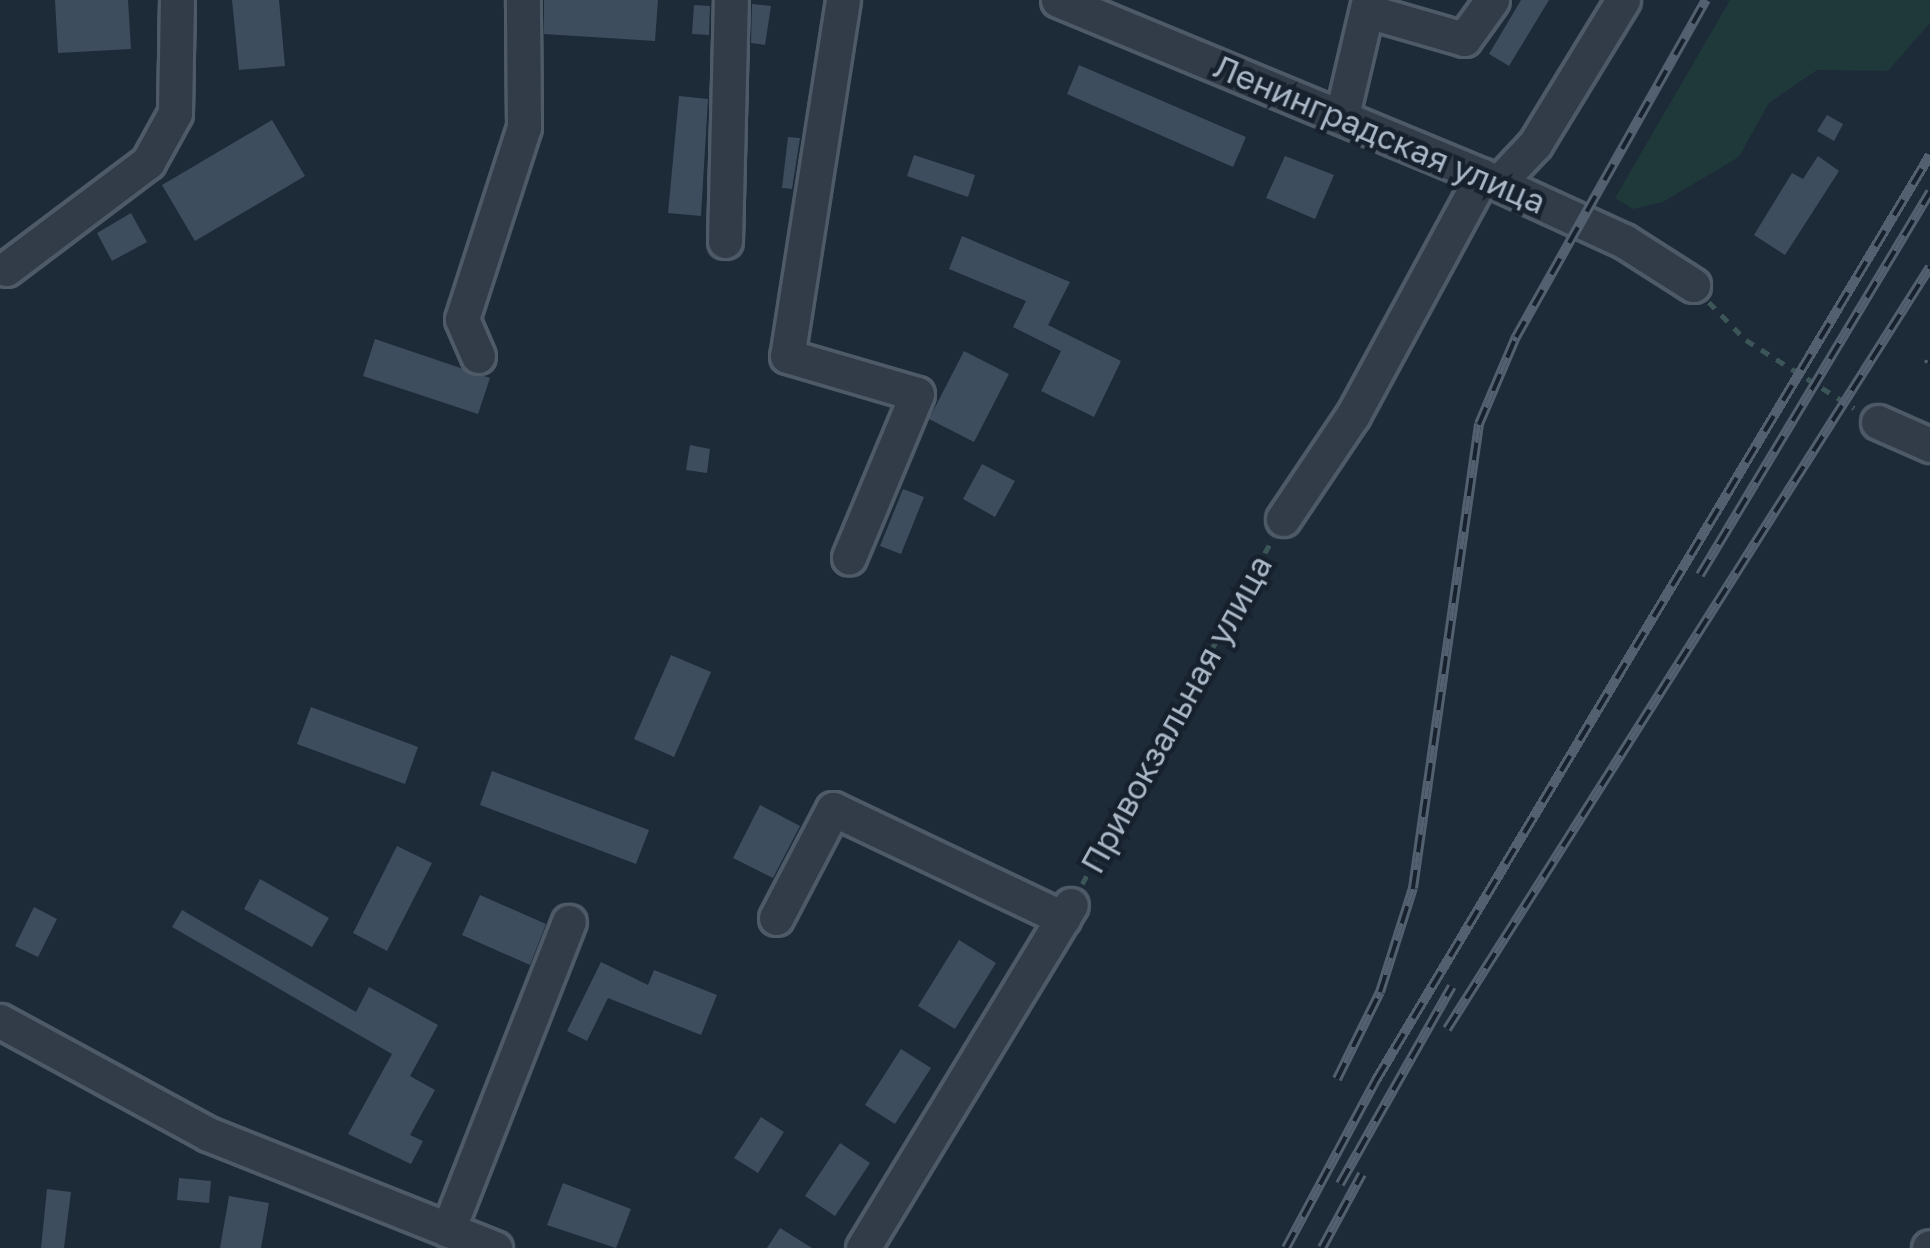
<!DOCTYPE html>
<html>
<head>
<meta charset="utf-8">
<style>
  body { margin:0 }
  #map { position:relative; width:1930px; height:1248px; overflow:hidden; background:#1d2a38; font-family:"Golos Text",sans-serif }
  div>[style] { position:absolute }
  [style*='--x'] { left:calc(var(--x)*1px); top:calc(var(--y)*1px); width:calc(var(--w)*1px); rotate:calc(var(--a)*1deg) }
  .green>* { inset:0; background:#1f3839 }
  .building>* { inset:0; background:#3d4d5e }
  .path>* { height:4.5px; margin-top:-2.25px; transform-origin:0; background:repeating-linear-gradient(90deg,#3c5557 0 9px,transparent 0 18px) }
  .roads { filter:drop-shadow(3px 0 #4e5a67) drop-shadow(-3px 0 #4e5a67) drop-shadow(0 3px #4e5a67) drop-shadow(0 -3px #4e5a67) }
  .minor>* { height:33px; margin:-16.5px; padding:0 16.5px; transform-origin:16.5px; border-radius:16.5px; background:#313c48 }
  .rail>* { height:10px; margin-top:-5px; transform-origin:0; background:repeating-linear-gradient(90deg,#17212d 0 18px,#526070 0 36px); box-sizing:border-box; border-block:3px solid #526070 }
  span { translate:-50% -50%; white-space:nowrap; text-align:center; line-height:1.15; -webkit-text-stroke:9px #17212d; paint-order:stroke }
  .street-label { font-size:33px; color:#aab7c6 }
</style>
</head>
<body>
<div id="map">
  <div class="green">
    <div style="clip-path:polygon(1730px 0,1930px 0,1930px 23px,1888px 71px,1817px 70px,1769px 103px,1739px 157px,1663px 202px,1633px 209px,1615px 198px)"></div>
  </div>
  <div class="building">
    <div style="clip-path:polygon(55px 0,128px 0,131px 49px,58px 53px)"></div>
    <div style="clip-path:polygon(232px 0,279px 0,285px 66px,239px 70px)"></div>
    <div style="clip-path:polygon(544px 0,658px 0,655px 41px,544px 34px)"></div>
    <div style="clip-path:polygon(1521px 0,1549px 0,1509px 66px,1489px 54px)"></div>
    <div style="clip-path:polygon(752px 4px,771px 6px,765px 45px,751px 43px)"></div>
    <div style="clip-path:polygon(694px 5px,710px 6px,709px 35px,692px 34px)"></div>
    <div style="clip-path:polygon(1079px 65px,1246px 137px,1233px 167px,1067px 94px)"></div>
    <div style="clip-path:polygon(679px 96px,708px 99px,701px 216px,668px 213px)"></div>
    <div style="clip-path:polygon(1827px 115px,1843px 124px,1834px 141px,1817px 131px)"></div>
    <div style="clip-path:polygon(272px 120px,305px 176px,195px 241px,162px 185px)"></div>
    <div style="clip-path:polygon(788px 137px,800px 138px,792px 189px,782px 188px)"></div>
    <div style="clip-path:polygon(914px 155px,975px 175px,968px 197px,907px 176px)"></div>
    <div style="clip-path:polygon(1285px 156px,1334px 175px,1315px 219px,1266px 198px)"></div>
    <div style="clip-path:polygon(1818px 156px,1839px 171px,1785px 255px,1754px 235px,1792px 173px,1803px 179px)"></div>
    <div style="clip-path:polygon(131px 213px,147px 242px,112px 261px,97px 233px)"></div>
    <div style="clip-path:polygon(962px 236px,1070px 282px,1048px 325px,1121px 361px,1094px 417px,1041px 391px,1061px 351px,1013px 327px,1026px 301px,949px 269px)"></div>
    <div style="clip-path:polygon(375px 339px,490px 378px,478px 414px,363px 376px)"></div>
    <div style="clip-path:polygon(964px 351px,1009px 374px,974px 442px,929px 419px)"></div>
    <div style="clip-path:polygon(690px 445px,710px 449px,707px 473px,686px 470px)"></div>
    <div style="clip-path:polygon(982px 464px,1015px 481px,995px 517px,963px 499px)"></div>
    <div style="clip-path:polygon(903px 489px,924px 497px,901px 554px,880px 546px)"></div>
    <div style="clip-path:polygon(671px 655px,711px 672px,674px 757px,634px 739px)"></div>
    <div style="clip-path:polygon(311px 707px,418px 747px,405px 784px,297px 744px)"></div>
    <div style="clip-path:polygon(492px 771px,649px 830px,636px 864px,480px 805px)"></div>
    <div style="clip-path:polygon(760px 805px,800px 826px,773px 878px,733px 858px)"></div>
    <div style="clip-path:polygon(397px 846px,432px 863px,387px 951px,353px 933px)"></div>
    <div style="clip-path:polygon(260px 879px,329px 918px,312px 947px,244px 909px)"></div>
    <div style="clip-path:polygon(480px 895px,546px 924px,530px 965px,462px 935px)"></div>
    <div style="clip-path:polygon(34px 907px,57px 919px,38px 957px,15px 946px)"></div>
    <div style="clip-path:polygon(182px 910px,356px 1012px,369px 987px,438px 1025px,410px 1076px,435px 1090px,410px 1135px,423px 1141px,411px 1164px,348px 1134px,392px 1054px,172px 927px)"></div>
    <div style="clip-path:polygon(959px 940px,996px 963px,955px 1029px,918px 1006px)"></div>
    <div style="clip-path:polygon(601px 962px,648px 985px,654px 970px,717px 995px,701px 1035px,608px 998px,587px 1041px,567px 1031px)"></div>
    <div style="clip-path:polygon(901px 1049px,931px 1068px,895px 1124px,865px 1105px)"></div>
    <div style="clip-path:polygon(761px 1117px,784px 1132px,758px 1173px,734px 1158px)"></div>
    <div style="clip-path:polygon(840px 1143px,870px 1163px,835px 1216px,805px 1196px)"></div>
    <div style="clip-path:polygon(179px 1178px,211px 1181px,209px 1203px,177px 1200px)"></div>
    <div style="clip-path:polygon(563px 1183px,631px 1209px,616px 1248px,547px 1225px)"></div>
    <div style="clip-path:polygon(47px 1189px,71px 1192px,64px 1248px,41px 1248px)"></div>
    <div style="clip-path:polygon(229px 1196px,269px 1203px,261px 1248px,220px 1248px)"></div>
    <div style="clip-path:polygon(780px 1228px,812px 1248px,767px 1248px)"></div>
  </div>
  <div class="path">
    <div style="--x:1709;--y:302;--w:53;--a:45.8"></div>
    <div style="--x:1746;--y:340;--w:128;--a:32.2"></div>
    <div style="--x:1082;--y:884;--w:391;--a:-61.1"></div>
  </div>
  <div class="roads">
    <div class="minor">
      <div style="--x:843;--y:0;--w:360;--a:98.9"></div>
      <div style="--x:787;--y:356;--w:135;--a:16.3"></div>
      <div style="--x:917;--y:394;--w:177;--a:112.6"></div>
      <div style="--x:1058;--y:0;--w:459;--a:22.5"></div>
      <div style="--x:1482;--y:176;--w:156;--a:24.6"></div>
      <div style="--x:1624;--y:241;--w:82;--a:32.5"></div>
      <div style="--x:1367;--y:11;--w:101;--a:16.1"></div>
      <div style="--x:1464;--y:39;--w:48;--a:-54.3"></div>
      <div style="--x:1342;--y:115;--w:118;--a:-76.8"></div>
      <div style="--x:1498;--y:183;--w:54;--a:-46.5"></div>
      <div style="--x:1535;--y:144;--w:169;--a:-58.6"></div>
      <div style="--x:725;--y:241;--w:241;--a:-88.6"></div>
      <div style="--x:6;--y:269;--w:178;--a:-37"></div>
      <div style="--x:148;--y:162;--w:56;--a:-61.1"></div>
      <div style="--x:175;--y:113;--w:113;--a:-89"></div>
      <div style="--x:478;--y:356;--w:40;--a:-113.4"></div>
      <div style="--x:462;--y:319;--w:202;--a:-72.1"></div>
      <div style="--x:524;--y:127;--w:127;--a:-90.5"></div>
      <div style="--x:1878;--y:422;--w:57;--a:23.9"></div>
      <div style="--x:1283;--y:519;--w:125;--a:-56.1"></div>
      <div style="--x:1353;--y:415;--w:272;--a:-61.6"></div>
      <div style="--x:776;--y:918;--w:123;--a:-62.4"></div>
      <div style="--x:833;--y:809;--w:255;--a:25.4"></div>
      <div style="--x:0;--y:1021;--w:237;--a:28.5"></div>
      <div style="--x:208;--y:1134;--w:309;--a:21.7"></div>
      <div style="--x:448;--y:1230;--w:331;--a:-68.6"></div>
      <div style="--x:863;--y:1248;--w:401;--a:-58.8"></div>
      <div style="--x:1929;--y:1248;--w:1;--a:-45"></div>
    </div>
  </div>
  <div class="rail">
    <div style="--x:1929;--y:364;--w:3;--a:-72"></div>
    <div style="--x:1700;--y:575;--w:447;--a:-59"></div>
    <div style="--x:1447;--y:1029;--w:902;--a:-57.63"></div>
    <div style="--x:1337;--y:1079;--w:97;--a:-63.7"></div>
    <div style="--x:1380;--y:992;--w:109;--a:-72.4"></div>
    <div style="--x:1413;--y:888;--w:469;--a:-81.9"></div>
    <div style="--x:1479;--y:424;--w:95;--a:-67"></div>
    <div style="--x:1516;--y:337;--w:387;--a:-60.6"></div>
    <div style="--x:1340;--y:1184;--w:227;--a:-60.5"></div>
    <div style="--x:1286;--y:1248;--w:191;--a:-61.8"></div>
    <div style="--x:1376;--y:1080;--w:1078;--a:-59.08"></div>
    <div style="--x:1322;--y:1248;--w:84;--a:-61.6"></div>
  </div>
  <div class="street-label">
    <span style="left:1380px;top:134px;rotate:23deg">Ленинградская улица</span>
    <span style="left:1176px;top:714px;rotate:-61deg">Привокзальная улица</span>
  </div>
</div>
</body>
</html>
